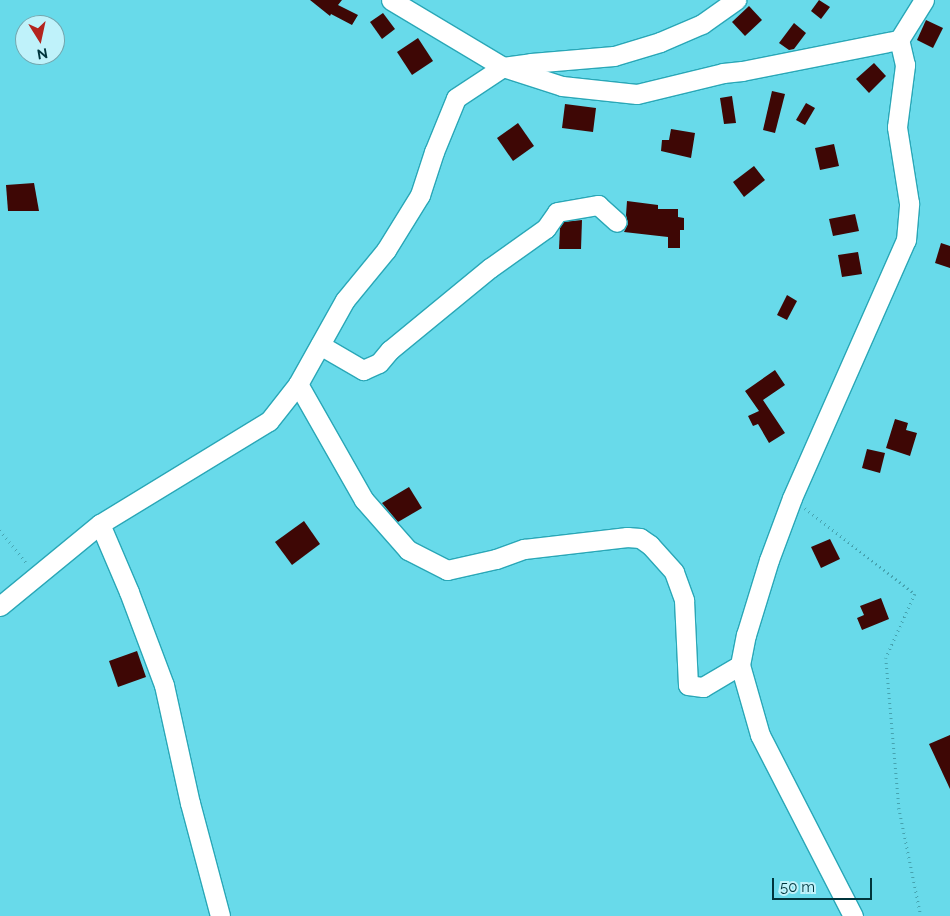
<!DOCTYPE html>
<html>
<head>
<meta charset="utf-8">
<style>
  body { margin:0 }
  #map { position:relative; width:950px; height:916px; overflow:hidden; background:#68daea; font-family:Raleway,sans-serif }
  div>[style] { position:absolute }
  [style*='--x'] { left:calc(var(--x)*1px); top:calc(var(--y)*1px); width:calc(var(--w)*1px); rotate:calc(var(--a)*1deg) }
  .building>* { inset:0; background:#3e0705 }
  .path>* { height:2.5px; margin-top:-1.25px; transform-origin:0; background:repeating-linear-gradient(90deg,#46a3b0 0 1px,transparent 0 5px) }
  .roads { filter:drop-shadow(1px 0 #2aa7b7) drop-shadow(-1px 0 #2aa7b7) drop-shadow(0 1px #2aa7b7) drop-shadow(0 -1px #2aa7b7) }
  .minor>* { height:19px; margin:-9.5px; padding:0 9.5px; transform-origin:9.5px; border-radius:9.5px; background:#fff }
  span { translate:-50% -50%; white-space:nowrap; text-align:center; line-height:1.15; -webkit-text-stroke:5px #bff2fa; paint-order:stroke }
  .north { position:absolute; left:15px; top:15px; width:50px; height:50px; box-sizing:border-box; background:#bff2fa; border:1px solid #73a6ae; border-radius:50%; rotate:170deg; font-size:14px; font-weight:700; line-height:20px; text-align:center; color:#00353c }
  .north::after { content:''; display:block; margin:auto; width:18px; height:22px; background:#b3241e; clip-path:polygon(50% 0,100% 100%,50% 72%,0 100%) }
  .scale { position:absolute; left:772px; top:878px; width:100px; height:22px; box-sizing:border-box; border:2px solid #00353c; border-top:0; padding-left:6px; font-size:15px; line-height:18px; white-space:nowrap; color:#00353c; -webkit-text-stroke:4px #bff2fa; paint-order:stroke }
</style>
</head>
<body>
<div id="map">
  <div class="building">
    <div style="clip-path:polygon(310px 0,342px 0,338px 5px,358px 15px,352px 25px,331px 14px,330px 16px)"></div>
    <div style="clip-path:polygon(819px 0,830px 7px,821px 19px,811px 11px)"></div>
    <div style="clip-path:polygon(749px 6px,762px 20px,745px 36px,732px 22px)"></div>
    <div style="clip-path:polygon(383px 13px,395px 29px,382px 39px,370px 22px)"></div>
    <div style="clip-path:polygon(926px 20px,943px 28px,933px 48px,917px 40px)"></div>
    <div style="clip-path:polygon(794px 23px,806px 33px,794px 49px,789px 50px,779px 43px)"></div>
    <div style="clip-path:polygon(418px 38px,433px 61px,412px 75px,397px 52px)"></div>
    <div style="clip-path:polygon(874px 63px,886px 76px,869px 93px,856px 79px)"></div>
    <div style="clip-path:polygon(772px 91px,785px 94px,775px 133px,763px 130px)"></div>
    <div style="clip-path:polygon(732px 96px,736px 123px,724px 124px,720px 98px)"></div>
    <div style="clip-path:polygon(806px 103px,815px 108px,805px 125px,796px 120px)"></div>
    <div style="clip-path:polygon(565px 104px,596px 108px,593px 132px,562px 128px)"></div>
    <div style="clip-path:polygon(518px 123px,534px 146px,513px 161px,497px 138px)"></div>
    <div style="clip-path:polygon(671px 129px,695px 133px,691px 158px,661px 151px,662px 140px,669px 140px)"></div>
    <div style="clip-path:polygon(834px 144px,839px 166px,820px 170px,815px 148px)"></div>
    <div style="clip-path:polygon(754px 166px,765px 180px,744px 197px,733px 182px)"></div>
    <div style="clip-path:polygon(34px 183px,39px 211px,8px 211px,6px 185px)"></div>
    <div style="clip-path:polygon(627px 201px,658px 205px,658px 209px,678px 209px,678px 217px,684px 218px,684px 230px,680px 230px,680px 248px,668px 248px,668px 237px,624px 232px,628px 224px,626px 215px)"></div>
    <div style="clip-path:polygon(855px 214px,859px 231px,833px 236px,829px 219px)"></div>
    <div style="clip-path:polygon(582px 220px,581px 249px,559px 249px,560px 228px,564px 222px)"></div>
    <div style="clip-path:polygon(941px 243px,950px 246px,950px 268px,935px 263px)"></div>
    <div style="clip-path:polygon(858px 252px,862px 274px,842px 277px,838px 255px)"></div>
    <div style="clip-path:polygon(787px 295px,797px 301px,787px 320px,777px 315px)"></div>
    <div style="clip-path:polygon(775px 370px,785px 385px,763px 400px,785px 433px,769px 443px,758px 424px,753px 426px,748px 416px,759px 411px,745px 391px)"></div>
    <div style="clip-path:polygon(895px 419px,908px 423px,906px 430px,917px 433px,910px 456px,886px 448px)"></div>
    <div style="clip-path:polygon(867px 449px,885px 453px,880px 473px,862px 468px)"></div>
    <div style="clip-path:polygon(409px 487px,422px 508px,398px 522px,382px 503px)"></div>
    <div style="clip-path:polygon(304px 521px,320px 544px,292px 565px,275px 542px)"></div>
    <div style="clip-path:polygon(830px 539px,840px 559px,821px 568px,811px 547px)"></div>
    <div style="clip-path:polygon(881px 598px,889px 619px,862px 630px,857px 618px,864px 615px,860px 606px)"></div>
    <div style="clip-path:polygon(137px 651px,146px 677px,118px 687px,109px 661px)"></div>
    <div style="clip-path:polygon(950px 735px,950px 789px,929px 744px)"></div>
  </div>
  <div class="path">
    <div style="--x:805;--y:508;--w:140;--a:38"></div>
    <div style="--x:915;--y:594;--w:70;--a:114.4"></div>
    <div style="--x:886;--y:658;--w:151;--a:85"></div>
    <div style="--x:899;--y:808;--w:110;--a:78.5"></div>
    <div style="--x:0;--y:530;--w:43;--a:51.5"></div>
  </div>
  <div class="roads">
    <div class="minor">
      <div style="--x:391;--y:0;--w:131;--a:30.9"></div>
      <div style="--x:503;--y:67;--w:62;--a:17.9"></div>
      <div style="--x:562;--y:86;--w:75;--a:6.1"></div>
      <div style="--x:637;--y:94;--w:89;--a:-13.7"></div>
      <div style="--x:723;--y:73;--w:19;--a:-6"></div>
      <div style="--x:742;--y:71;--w:160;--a:-11.2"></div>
      <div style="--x:899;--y:40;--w:47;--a:-58"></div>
      <div style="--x:320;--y:345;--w:50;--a:30.2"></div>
      <div style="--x:363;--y:370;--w:17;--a:-24"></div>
      <div style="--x:379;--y:363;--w:17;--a:-50"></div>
      <div style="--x:390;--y:350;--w:129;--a:-39.4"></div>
      <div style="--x:490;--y:268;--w:69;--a:-35.5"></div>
      <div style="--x:546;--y:228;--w:19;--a:-55"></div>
      <div style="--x:557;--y:212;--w:42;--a:-9.7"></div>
      <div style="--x:598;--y:205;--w:25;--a:42"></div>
      <div style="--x:298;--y:384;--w:133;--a:60.4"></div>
      <div style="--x:364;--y:500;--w:67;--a:48.7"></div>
      <div style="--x:408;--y:550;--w:44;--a:27.1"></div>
      <div style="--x:447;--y:570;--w:50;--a:-12.7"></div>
      <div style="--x:496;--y:559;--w:30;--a:-20"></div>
      <div style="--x:524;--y:549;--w:104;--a:-6.6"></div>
      <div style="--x:627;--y:537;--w:13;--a:4"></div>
      <div style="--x:640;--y:538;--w:12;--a:35"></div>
      <div style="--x:650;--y:545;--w:36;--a:48"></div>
      <div style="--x:674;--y:572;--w:30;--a:70"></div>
      <div style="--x:684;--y:600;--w:85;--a:87.3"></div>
      <div style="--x:688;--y:685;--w:15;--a:8"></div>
      <div style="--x:703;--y:687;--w:43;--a:-30.7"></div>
      <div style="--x:100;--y:524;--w:74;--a:66.9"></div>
      <div style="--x:129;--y:592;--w:99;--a:69.4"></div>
      <div style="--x:164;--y:685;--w:121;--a:77.6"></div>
      <div style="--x:190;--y:803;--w:117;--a:75.1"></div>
      <div style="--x:0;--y:606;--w:129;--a:-39.4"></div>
      <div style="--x:100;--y:524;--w:198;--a:-31.4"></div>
      <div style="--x:269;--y:421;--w:47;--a:-51.9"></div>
      <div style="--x:298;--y:384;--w:96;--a:-60.8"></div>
      <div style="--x:345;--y:300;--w:65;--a:-50.6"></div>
      <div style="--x:386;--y:250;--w:65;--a:-58.3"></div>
      <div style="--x:420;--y:195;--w:45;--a:-72"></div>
      <div style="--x:434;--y:152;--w:58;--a:-67.8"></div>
      <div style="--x:456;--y:98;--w:56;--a:-33.4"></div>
      <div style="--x:503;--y:67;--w:28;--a:-8"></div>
      <div style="--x:531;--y:63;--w:83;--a:-4.8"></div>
      <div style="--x:614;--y:56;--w:48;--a:-16.9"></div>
      <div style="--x:660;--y:42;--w:46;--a:-23.2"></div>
      <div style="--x:702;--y:24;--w:42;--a:-35.2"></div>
      <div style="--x:853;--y:916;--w:203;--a:-117.2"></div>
      <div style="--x:760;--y:735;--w:73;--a:-105.9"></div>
      <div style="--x:740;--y:665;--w:31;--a:-79"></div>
      <div style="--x:746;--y:635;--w:78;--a:-73"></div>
      <div style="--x:769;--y:560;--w:66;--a:-69.6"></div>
      <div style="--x:792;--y:498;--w:282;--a:-66.2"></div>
      <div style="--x:906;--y:240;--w:37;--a:-85"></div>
      <div style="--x:909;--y:203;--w:77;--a:-99"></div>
      <div style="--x:897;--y:127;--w:63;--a:-82.6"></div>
      <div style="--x:905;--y:65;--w:26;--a:-103"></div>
    </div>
  </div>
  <div class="north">N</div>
  <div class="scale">50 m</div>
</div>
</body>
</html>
